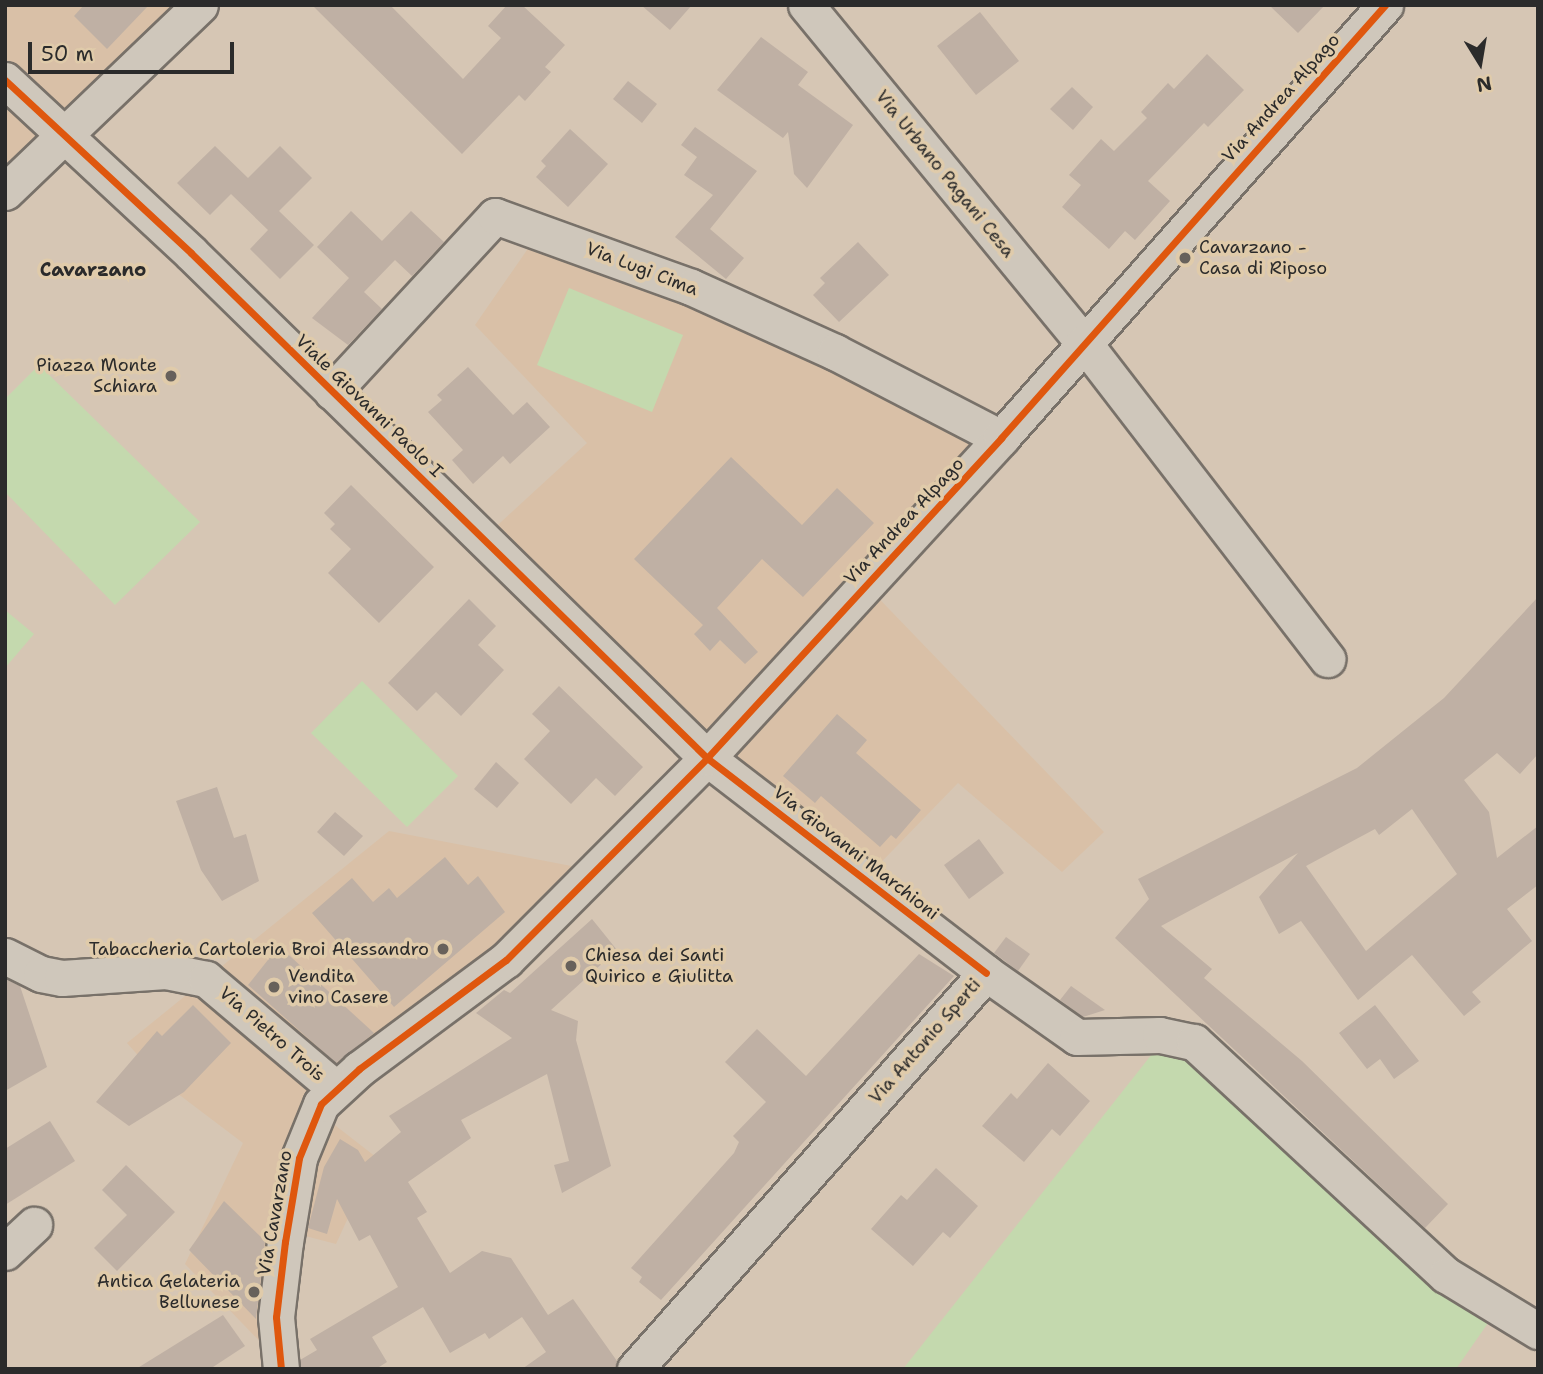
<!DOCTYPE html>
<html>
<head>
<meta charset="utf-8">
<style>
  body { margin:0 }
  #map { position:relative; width:1543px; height:1374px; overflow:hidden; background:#d6c6b4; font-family:"Shantell Sans",sans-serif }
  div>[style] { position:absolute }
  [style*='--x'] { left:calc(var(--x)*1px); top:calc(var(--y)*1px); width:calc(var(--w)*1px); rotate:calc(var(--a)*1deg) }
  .built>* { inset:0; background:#d9c0a7 }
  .green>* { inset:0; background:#c4d9ae }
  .building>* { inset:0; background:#bfb0a4 }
  .roads { filter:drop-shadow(2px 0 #787169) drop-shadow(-2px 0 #787169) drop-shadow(0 2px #787169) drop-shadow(0 -2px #787169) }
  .minor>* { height:35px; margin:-17.5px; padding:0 17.5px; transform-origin:17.5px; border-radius:17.5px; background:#cfc7bb }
  .cycleway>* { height:7px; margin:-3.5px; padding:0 3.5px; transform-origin:3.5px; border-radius:3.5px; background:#df570e }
  .dots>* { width:19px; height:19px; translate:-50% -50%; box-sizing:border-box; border:4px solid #e0cbaa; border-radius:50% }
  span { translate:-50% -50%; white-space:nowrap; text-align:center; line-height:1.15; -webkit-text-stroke:7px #e0cbaa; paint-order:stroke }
  .street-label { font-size:18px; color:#2b2b2b }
  .poi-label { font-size:18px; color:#2b2b2b }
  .left { translate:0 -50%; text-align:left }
  .right { translate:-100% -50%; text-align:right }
  .neighbourhood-label { font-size:19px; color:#2b2b2b; font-weight:700 }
  .frame { position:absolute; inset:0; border:7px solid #2b2b2b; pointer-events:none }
  .north { position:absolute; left:1445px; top:28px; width:70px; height:70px; -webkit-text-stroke:5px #e0cbaa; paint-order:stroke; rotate:169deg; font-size:19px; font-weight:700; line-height:28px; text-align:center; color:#2b2b2b }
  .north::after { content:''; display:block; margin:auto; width:24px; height:32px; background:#2b2b2b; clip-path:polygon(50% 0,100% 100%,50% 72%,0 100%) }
  .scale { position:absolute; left:28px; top:42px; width:206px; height:32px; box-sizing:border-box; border:4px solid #2b2b2b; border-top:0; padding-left:9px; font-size:21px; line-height:24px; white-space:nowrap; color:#2b2b2b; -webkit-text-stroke:5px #e0cbaa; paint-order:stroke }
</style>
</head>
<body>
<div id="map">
  <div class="built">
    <div style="clip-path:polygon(5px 5px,210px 5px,5px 201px)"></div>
    <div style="clip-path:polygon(536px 237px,998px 433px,863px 582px,1104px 832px,1062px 872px,958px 783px,862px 882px,477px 544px,587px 443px,475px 325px)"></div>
    <div style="clip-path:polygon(389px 831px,592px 870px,327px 1119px,376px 1157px,336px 1244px,294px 1233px,273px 1355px,185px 1264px,243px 1143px,161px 1081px,127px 1043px)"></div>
  </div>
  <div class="green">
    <div style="clip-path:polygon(569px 288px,683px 335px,652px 412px,537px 365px)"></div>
    <div style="clip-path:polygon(39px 365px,200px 522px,115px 605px,5px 492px,5px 399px)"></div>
    <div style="clip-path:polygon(5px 610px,34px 634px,5px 668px)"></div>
    <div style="clip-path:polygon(362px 681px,458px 776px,407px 827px,311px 733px)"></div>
    <div style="clip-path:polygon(1156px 1049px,1191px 1050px,1495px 1313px,1456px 1369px,903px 1369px)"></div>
  </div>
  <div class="building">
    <div style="clip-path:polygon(84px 5px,149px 5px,107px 49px,74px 16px)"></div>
    <div style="clip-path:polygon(312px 5px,390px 5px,463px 79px,501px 38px,488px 26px,507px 5px,522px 5px,565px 45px,545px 67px,551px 72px,525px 101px,519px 95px,462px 154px)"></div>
    <div style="clip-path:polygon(641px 5px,692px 5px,670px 30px)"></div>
    <div style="clip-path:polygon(1269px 5px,1325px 5px,1298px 33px)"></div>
    <div style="clip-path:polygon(980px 12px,1019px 61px,976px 95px,937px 46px)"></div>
    <div style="clip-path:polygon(761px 37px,808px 72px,798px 85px,853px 125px,807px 188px,794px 174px,788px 132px,783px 138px,717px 90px)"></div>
    <div style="clip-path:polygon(1207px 54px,1244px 90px,1208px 127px,1204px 123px,1148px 181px,1170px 201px,1135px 240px,1125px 231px,1109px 249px,1062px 207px,1081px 185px,1069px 175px,1101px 139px,1114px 151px,1147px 118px,1141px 112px,1168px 83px,1174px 89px)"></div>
    <div style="clip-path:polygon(628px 81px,657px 104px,642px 123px,613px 99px)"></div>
    <div style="clip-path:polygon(1072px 87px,1093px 107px,1073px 130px,1050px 109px)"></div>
    <div style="clip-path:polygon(695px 127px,757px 171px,710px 229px,744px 258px,726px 279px,675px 237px,713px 195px,684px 175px,697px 157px,681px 145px)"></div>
    <div style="clip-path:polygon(570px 129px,608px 164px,568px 207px,536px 177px,546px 166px,541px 161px)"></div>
    <div style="clip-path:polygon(215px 146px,248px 178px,280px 146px,312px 178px,279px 211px,314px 245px,280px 279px,250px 249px,268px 230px,231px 194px,210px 215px,177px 183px)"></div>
    <div style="clip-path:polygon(351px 211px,382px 241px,411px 211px,444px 242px,412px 276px,395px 260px,364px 292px,382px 309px,348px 345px,312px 318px,349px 278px,317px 247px)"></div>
    <div style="clip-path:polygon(858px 242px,889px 275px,839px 322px,813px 295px,825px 283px,820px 278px)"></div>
    <div style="clip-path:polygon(468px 367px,513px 415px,527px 402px,550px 427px,510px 464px,503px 456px,473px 484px,452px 460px,463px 450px,428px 412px,442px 400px,437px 395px)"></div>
    <div style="clip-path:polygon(731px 457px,802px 525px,837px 488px,874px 523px,803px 597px,762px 559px,717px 608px,758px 652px,745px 664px,720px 640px,710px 651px,694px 634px,703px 625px,634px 559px)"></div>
    <div style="clip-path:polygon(351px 485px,434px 567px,379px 623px,328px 573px,351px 549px,330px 529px,335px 524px,324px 513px)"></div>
    <div style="clip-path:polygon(evenodd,1538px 597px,1538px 754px,1520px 774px,1497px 753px,1464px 780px,1489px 812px,1497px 858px,1538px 826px,1538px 885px,1507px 909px,1532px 941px,1472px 992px,1481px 1002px,1464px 1016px,1412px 955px,1358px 1000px,1301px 921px,1279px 934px,1259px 897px,1298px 853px,1161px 926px,1212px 969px,1204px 978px,1302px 1061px,1448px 1204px,1425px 1228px,1115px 938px,1149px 899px,1138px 879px,1357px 768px,1444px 698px,1538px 597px,1412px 809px,1457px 874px,1366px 951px,1306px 866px,1375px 829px,1379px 835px,1412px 809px)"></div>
    <div style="clip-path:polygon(469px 599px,496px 626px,478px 645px,504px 670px,461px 716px,436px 692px,417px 711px,388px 683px)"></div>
    <div style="clip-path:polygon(559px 686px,643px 767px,615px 796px,596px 778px,571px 804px,524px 759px,550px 731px,532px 714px)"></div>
    <div style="clip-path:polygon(837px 714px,867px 740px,856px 753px,921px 810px,896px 839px,891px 835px,880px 847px,821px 796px,815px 803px,783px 776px)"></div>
    <div style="clip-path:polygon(496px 762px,519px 783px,497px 808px,474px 789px)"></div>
    <div style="clip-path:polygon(217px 787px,234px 838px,246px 834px,259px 881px,222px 901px,201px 870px,176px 801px)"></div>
    <div style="clip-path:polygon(335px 812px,363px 836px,344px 856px,317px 832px)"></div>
    <div style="clip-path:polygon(979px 839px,1004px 873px,969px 899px,944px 865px)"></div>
    <div style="clip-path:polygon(445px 857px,468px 885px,478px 876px,505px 912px,394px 1007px,312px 913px,352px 878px,373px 902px,389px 888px,397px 898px)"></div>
    <div style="clip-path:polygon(592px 919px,617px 950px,551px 1010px,578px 1021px,576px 1040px,611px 1166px,562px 1193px,554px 1165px,569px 1161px,547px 1074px,461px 1120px,471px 1138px,408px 1182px,427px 1212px,417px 1218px,450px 1273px,482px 1251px,511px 1258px,548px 1315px,573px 1299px,617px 1361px,615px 1369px,522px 1369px,546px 1352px,522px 1317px,489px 1339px,485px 1333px,450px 1353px,423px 1307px,372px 1337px,387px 1362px,376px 1369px,301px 1369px,300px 1360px,317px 1350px,310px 1339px,398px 1287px,370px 1235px,359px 1241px,337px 1199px,327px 1234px,308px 1228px,324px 1167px,340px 1139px,358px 1150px,365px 1162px,401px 1132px,389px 1116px,512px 1038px,476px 1013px,504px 990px,510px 993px)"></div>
    <div style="clip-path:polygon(1006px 937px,1030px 954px,1018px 971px,994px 953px)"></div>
    <div style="clip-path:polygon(279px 946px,374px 1033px,336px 1063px,248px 985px)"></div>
    <div style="clip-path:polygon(919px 954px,954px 976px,661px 1300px,639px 1282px,642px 1277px,631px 1268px,734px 1153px,739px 1142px,733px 1136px,766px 1102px,725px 1062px,757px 1029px,806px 1076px)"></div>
    <div style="clip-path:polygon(5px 979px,20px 986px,47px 1067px,5px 1091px)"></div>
    <div style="clip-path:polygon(1071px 986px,1105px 1010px,1083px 1017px,1060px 1000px)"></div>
    <div style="clip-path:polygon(193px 1005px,231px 1043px,184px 1092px,129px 1126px,96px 1102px,157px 1031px,162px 1036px)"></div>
    <div style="clip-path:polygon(1375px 1005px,1419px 1061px,1394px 1079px,1380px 1059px,1367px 1069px,1339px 1033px)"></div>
    <div style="clip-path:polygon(1048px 1063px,1090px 1101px,1060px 1136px,1052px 1129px,1024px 1162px,982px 1126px,1011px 1093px,1017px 1099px)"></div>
    <div style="clip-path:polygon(50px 1121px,75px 1161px,5px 1205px,5px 1149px)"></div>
    <div style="clip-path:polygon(126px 1165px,175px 1212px,117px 1271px,94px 1248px,127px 1215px,102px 1190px)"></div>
    <div style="clip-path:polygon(936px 1168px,978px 1206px,950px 1238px,943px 1232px,913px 1266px,871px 1229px,901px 1195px,907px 1200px)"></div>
    <div style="clip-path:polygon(224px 1201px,265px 1241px,256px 1319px,189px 1250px)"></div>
    <div style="clip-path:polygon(223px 1315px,245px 1346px,210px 1369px,136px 1369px)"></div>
  </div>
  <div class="roads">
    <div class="minor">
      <div style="--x:806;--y:5;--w:438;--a:50.6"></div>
      <div style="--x:1084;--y:343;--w:399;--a:52.4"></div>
      <div style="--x:5;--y:80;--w:254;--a:42.9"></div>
      <div style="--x:191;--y:253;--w:722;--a:44.38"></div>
      <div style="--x:707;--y:758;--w:352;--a:37.6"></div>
      <div style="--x:5;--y:192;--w:270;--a:-43.8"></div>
      <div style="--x:332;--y:392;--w:240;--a:-47.2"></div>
      <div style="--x:495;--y:216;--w:208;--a:19.9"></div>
      <div style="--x:691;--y:287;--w:158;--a:24.3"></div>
      <div style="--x:835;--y:352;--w:187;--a:27.4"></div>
      <div style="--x:5;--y:956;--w:40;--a:26.6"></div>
      <div style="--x:41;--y:974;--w:21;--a:11"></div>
      <div style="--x:62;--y:978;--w:104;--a:-3.9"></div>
      <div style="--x:166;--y:971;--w:41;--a:11.3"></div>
      <div style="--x:206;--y:979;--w:169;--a:40.2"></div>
      <div style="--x:5;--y:1252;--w:40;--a:-43"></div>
      <div style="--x:281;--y:1369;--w:52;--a:-95.5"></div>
      <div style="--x:276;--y:1317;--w:76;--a:-83.2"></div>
      <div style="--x:285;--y:1242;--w:85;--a:-80.5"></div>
      <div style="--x:299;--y:1158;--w:58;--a:-67.8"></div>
      <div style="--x:321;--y:1104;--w:52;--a:-42.6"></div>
      <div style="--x:359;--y:1069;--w:183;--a:-36.6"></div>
      <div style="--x:506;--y:960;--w:285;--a:-45.1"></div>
      <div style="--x:707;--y:758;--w:435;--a:-47.4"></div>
      <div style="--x:1001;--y:438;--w:579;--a:-48.43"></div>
      <div style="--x:635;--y:1369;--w:529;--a:-48.45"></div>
      <div style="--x:986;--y:973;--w:111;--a:35.1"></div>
      <div style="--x:1077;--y:1037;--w:83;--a:-1.4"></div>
      <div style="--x:1160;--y:1035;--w:35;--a:12"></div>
      <div style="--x:1194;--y:1042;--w:343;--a:42.8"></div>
      <div style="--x:1446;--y:1275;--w:108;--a:31.3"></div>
    </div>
  </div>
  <div class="cycleway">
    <div style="--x:5;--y:80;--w:254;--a:42.9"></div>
    <div style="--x:191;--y:253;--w:722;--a:44.38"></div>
    <div style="--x:707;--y:758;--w:352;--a:37.6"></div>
    <div style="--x:281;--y:1369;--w:52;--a:-95.5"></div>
    <div style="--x:276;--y:1317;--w:76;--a:-83.2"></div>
    <div style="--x:285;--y:1242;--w:85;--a:-80.5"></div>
    <div style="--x:299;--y:1158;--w:58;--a:-67.8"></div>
    <div style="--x:321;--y:1104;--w:52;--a:-42.6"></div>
    <div style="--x:359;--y:1069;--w:183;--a:-36.6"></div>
    <div style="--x:506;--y:960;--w:285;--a:-45.1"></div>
    <div style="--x:707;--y:758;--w:435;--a:-47.4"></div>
    <div style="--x:1001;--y:438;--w:579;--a:-48.43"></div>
  </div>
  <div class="dots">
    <div style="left:1185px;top:258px;background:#67615b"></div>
    <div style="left:171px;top:376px;background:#67615b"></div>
    <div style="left:443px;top:949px;background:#67615b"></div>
    <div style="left:571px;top:966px;background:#67615b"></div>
    <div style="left:274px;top:987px;background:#67615b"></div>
    <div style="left:254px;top:1292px;background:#67615b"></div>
  </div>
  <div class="street-label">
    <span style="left:1281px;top:98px;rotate:-48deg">Via Andrea Alpago</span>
    <span style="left:945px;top:174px;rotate:51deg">Via Urbano Pagani Cesa</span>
    <span style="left:642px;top:269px;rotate:21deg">Via Lugi Cima</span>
    <span style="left:369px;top:406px;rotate:44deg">Viale Giovanni Paolo I</span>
    <span style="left:904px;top:521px;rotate:-47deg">Via Andrea Alpago</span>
    <span style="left:856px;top:853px;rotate:38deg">Via Giovanni Marchioni</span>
    <span style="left:272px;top:1034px;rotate:41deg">Via Pietro Trois</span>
    <span style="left:925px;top:1041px;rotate:-49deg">Via Antonio Sperti</span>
    <span style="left:275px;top:1213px;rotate:-80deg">Via Cavarzano</span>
  </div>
  <div class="poi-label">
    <span class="left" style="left:1199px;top:258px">Cavarzano -<br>Casa di Riposo</span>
    <span class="right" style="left:157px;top:376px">Piazza Monte<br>Schiara</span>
    <span class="right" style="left:429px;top:949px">Tabaccheria Cartoleria Broi Alessandro</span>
    <span class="left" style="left:585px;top:966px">Chiesa dei Santi<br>Quirico e Giulitta</span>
    <span class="left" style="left:288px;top:987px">Vendita<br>vino Casere</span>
    <span class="right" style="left:240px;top:1292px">Antica Gelateria<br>Bellunese</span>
  </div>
  <div class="neighbourhood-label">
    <span style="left:93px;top:270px">Cavarzano</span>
  </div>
  <div class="frame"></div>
  <div class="north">N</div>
  <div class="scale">50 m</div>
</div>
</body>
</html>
